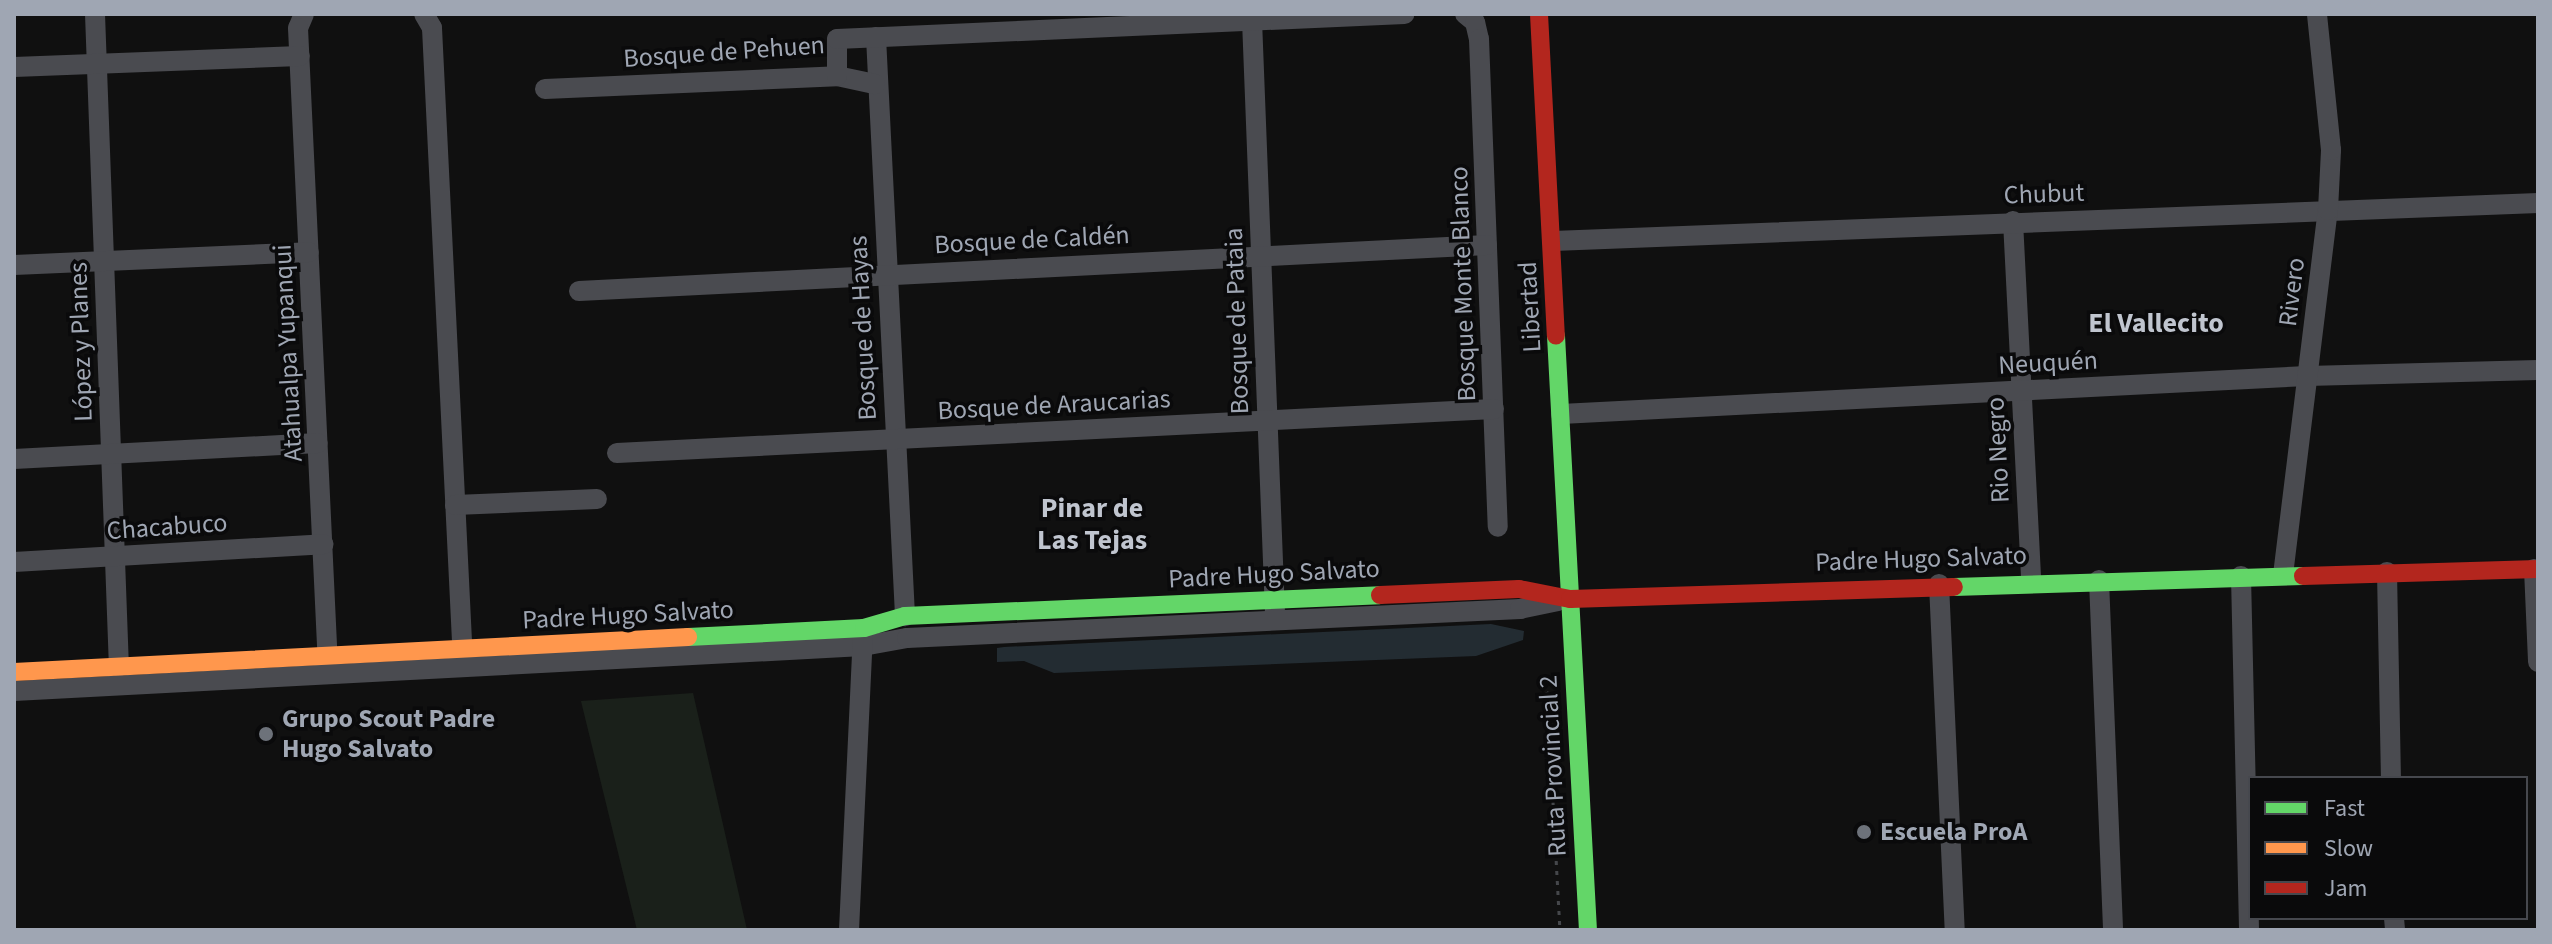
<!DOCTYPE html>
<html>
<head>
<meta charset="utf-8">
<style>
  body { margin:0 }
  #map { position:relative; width:2552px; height:944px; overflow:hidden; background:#101010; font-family:"Source Sans 3",sans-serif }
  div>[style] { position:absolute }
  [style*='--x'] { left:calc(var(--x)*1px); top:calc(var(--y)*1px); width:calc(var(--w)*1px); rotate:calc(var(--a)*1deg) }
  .green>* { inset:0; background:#1a201a }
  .water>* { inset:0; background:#232c32 }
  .path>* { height:3px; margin-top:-1.5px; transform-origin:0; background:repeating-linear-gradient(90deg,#45474b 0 4px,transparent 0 10px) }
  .street>* { height:20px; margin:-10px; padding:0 10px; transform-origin:10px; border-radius:10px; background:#4a4b50 }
  .fast>* { height:18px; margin:-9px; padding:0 9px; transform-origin:9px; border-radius:9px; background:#63d668 }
  .slow>* { height:18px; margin:-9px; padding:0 9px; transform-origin:9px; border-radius:9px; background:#ff974d }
  .jam>* { height:18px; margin:-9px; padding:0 9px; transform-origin:9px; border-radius:9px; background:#b3261e }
  .dots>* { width:22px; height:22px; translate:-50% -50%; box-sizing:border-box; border:4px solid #0a0a0b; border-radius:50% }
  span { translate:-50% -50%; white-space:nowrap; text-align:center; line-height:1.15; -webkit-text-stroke:7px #0a0a0b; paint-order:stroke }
  .street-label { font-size:26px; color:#9fa6b3 }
  .poi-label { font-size:26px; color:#9fa6b3; font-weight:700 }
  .left { translate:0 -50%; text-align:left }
  .neighbourhood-label { font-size:28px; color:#c0c5cf; font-weight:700 }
  .frame { position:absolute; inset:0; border:16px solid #9fa6b3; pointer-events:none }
  .legend { position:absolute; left:2248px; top:776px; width:280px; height:144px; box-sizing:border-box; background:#0a0a0b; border:2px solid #46484e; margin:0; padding:10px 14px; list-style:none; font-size:24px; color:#9fa6b3 }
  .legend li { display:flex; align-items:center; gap:16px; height:40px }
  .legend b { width:40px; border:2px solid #46484e }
</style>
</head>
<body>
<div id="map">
  <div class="green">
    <div style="clip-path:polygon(693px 693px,747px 930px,637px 930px,581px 701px)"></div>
  </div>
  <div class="water">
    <div style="clip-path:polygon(1491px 624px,1524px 631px,1523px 640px,1476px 656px,1054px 673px,1024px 661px,997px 662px,997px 648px,1004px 647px)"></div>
  </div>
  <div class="path">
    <div style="--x:1547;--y:691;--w:239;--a:86.9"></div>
  </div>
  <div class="street">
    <div style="--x:95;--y:14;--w:653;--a:87.9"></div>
    <div style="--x:304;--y:14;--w:15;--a:113"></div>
    <div style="--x:298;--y:28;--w:640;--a:87.31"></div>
    <div style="--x:424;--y:14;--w:16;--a:60"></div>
    <div style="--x:432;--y:28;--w:634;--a:87.2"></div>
    <div style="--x:1465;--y:14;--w:13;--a:39"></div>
    <div style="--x:1475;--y:22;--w:17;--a:77"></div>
    <div style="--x:1479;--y:39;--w:488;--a:87.8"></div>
    <div style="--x:1252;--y:20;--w:592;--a:87.78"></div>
    <div style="--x:876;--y:37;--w:580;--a:87.13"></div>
    <div style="--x:14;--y:67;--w:286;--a:-2.2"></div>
    <div style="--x:837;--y:76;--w:39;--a:12"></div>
    <div style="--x:545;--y:89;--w:292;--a:-2.5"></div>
    <div style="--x:837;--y:76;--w:37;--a:-90"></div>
    <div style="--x:837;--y:39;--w:568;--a:-2.52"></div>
    <div style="--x:2013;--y:221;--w:360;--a:87.1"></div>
    <div style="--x:1553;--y:241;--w:986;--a:-2.21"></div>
    <div style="--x:14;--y:265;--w:295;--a:-2.5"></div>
    <div style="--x:579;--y:291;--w:909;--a:-2.9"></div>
    <div style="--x:1561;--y:414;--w:747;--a:-2.92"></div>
    <div style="--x:2307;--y:376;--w:231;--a:-1.5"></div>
    <div style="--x:617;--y:453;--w:878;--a:-2.87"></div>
    <div style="--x:14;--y:459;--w:304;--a:-3"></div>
    <div style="--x:455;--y:505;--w:142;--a:-2.4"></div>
    <div style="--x:14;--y:562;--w:310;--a:-3.3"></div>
    <div style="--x:2534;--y:569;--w:93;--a:87.5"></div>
    <div style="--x:2387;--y:572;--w:206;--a:88.9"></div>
    <div style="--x:2283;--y:575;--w:368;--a:-83"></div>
    <div style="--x:2328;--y:210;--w:60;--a:-87.1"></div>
    <div style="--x:2331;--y:150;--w:137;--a:-95.9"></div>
    <div style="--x:2241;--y:576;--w:354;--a:88.7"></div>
    <div style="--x:2099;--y:580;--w:350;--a:87.7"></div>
    <div style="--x:1939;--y:584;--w:346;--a:87.4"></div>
    <div style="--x:14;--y:691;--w:850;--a:-3.03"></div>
    <div style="--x:863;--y:646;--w:45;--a:-10.3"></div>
    <div style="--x:907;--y:638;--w:614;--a:-2.71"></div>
    <div style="--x:1520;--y:609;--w:39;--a:-12"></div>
    <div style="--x:2394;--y:918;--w:12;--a:85"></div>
    <div style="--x:849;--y:930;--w:294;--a:-87.3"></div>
  </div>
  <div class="fast">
    <div style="--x:1556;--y:336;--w:595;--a:86.92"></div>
    <div style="--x:1954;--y:587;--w:349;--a:-1.8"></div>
    <div style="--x:688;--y:637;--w:176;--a:-2.9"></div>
    <div style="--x:864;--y:628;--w:43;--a:-16.3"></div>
    <div style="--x:905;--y:616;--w:475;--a:-2.5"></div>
  </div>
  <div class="slow">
    <div style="--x:14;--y:672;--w:675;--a:-2.97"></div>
  </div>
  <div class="jam">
    <div style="--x:1539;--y:14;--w:322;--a:87"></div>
    <div style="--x:2303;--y:576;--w:235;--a:-1.7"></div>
    <div style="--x:1380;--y:595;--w:139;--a:-2.5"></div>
    <div style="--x:1519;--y:589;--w:52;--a:11.1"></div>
    <div style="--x:1570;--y:599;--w:384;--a:-1.8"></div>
  </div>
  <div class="dots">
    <div style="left:266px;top:734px;background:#6d727a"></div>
    <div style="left:1864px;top:832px;background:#6d727a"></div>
  </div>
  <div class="street-label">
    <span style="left:724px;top:52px;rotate:-4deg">Bosque de Pehuen</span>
    <span style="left:2044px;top:194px;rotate:-2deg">Chubut</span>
    <span style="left:1032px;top:240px;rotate:-3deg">Bosque de Caldén</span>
    <span style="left:1463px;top:284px;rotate:-92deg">Bosque Monte Blanco</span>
    <span style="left:2292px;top:292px;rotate:-83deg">Rivero</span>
    <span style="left:1530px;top:307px;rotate:-93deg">Libertad</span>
    <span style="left:1237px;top:321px;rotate:-92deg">Bosque de Pataia</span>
    <span style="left:863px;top:328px;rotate:-93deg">Bosque de Hayas</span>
    <span style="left:81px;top:342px;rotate:-92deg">López y Planes</span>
    <span style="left:288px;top:353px;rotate:-93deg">Atahualpa Yupanqui</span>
    <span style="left:2048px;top:363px;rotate:-3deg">Neuquén</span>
    <span style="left:1054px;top:405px;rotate:-3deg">Bosque de Araucarias</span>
    <span style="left:1998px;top:450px;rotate:-93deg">Rio Negro</span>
    <span style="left:167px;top:527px;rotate:-4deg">Chacabuco</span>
    <span style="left:1921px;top:559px;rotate:-2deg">Padre Hugo Salvato</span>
    <span style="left:1274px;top:574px;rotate:-3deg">Padre Hugo Salvato</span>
    <span style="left:628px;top:615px;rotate:-3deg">Padre Hugo Salvato</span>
    <span style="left:1553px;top:766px;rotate:-93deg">Ruta Provincial 2</span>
  </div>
  <div class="poi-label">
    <span class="left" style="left:282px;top:734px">Grupo Scout Padre<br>Hugo Salvato</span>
    <span class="left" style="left:1880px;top:832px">Escuela ProA</span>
  </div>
  <div class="neighbourhood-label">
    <span style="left:2156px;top:323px">El Vallecito</span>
    <span style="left:1092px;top:524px">Pinar de<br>Las Tejas</span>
  </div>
  <div class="frame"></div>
  <ul class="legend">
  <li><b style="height:10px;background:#63d668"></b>Fast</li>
  <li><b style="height:10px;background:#ff974d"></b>Slow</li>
  <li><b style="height:10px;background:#b3261e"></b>Jam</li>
  </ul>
</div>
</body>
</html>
